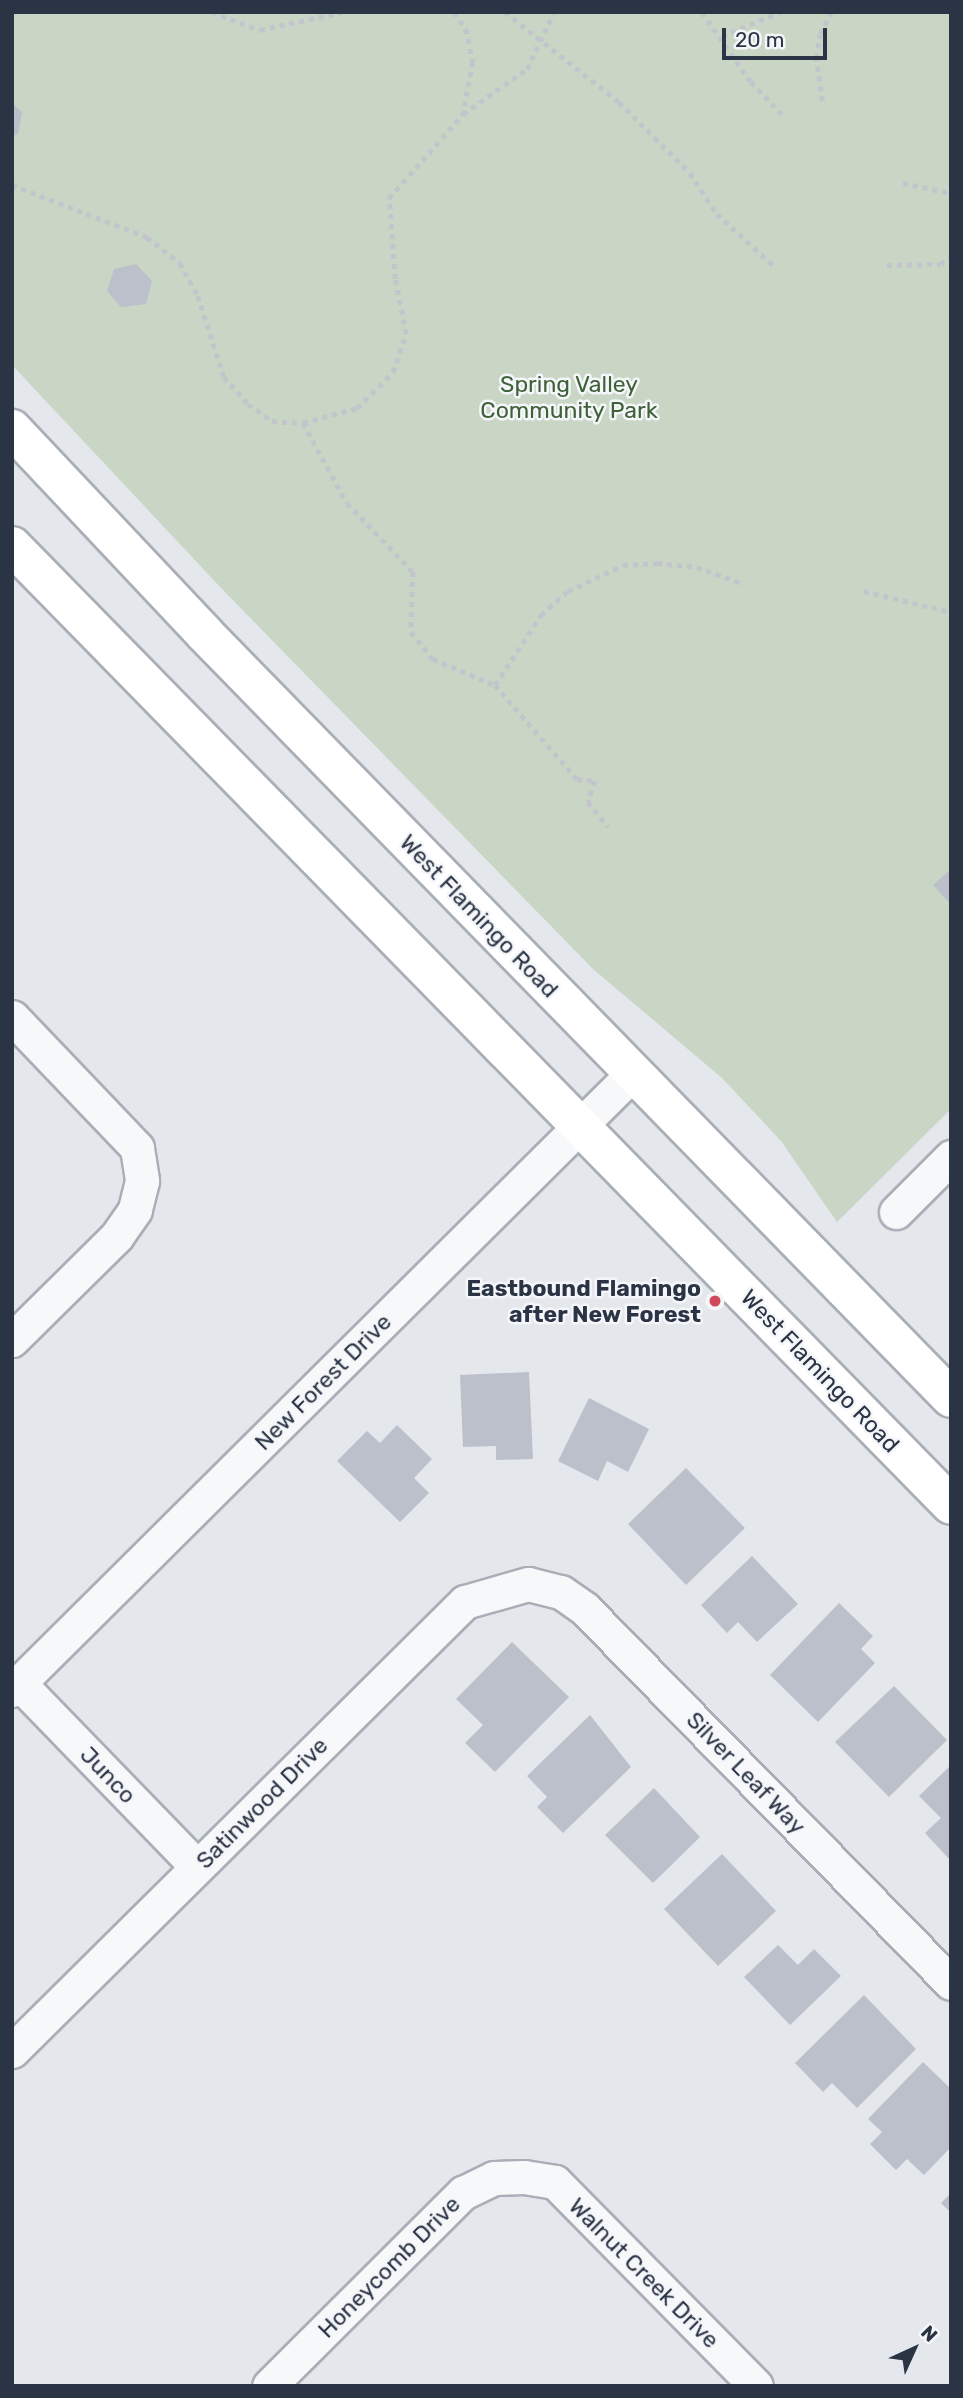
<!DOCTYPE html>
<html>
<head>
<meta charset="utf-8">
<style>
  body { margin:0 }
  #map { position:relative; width:963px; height:2398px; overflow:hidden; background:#e4e7ec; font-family:Rubik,sans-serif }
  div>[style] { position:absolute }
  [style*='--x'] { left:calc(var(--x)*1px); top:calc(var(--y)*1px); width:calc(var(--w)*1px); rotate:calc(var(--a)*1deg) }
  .green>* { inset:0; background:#c9d6c5 }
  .building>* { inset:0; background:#bbc0ca }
  .path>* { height:4.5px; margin-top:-2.25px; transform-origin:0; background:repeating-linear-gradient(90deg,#c2c5cb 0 5px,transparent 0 10px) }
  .roads { filter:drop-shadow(2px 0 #a9aeb7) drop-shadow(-2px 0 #a9aeb7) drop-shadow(0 2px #a9aeb7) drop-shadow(0 -2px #a9aeb7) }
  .minor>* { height:33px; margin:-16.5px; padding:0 16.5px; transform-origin:16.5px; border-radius:16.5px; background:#f7f8fa }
  .major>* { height:38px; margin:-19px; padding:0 19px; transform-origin:19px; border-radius:19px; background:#fff }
  .dots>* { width:19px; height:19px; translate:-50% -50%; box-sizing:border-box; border:4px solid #f4f6f9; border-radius:50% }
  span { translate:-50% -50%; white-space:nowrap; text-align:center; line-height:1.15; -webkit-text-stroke:5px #f4f6f9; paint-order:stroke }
  .park-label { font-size:23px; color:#3f6138 }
  .street-label { font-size:23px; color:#2b3445 }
  .poi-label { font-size:23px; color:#2b3445; font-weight:700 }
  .right { translate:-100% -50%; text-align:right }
  .frame { position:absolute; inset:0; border:14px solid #2b3445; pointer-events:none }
  .north { position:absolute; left:879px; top:2314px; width:70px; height:70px; -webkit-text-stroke:5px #f4f6f9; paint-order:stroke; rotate:45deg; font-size:19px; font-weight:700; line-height:28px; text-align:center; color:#2b3445 }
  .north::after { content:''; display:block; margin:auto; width:24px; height:32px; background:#2b3445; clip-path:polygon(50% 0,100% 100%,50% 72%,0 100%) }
  .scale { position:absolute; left:722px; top:28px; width:105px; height:32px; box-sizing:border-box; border:4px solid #2b3445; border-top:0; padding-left:9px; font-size:21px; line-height:24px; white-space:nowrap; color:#2b3445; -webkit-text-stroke:5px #f4f6f9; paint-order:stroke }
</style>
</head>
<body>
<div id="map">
  <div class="green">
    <div style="clip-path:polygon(12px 12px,951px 12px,951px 1109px,837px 1222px,781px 1141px,722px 1078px,593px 969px,222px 589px,12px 365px)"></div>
  </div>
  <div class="building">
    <div style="clip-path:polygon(12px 103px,22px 112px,18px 134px,12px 136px)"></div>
    <div style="clip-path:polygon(136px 264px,152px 281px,146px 304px,121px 307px,107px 291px,114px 269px)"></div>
    <div style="clip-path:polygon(951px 869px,951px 905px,933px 885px)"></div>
    <div style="clip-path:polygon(529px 1372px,533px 1459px,496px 1460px,496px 1446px,463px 1447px,460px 1375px)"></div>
    <div style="clip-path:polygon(589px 1398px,649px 1429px,628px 1472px,607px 1461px,598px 1481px,558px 1461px)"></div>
    <div style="clip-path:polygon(397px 1425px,432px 1459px,414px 1478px,429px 1493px,400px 1522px,337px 1461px,367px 1431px,380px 1443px)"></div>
    <div style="clip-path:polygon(686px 1468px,745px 1528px,686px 1585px,628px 1524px)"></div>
    <div style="clip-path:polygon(752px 1556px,798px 1604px,757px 1642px,738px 1622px,727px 1633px,701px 1605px)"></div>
    <div style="clip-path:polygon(839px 1603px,873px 1636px,861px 1649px,875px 1663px,818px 1722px,770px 1675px)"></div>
    <div style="clip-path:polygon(512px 1642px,569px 1697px,495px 1772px,465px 1743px,483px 1725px,456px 1699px)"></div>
    <div style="clip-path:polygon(894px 1686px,947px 1740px,889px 1797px,835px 1742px)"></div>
    <div style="clip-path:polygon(590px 1715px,631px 1767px,563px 1833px,537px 1807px,547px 1797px,527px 1776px)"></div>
    <div style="clip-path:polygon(951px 1765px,951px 1861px,925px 1833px,941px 1818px,919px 1796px)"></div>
    <div style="clip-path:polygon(654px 1788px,700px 1837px,653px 1883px,605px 1835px)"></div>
    <div style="clip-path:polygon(722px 1854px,776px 1911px,718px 1966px,664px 1909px)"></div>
    <div style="clip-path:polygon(778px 1945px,798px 1965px,814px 1949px,841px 1976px,790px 2025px,744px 1977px)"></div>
    <div style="clip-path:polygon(864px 1995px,916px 2049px,857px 2108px,832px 2083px,823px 2092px,795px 2063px)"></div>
    <div style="clip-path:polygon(923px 2062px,951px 2089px,951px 2147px,924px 2175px,907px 2159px,896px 2170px,870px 2144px,882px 2132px,868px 2119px)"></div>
    <div style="clip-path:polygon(951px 2193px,951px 2213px,941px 2203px)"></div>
  </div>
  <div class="path">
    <div style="--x:212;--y:12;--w:51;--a:20.6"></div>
    <div style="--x:260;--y:30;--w:84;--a:-12.4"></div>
    <div style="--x:454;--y:12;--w:21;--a:55"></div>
    <div style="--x:466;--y:29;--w:34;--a:78"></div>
    <div style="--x:473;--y:62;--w:53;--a:100.9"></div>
    <div style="--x:505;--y:12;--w:145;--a:38.3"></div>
    <div style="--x:619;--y:102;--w:100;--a:45"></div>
    <div style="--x:690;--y:173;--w:49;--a:56.6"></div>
    <div style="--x:717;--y:214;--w:76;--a:42.3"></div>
    <div style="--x:702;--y:12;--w:85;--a:55"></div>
    <div style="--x:751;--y:82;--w:47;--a:45.9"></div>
    <div style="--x:722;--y:36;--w:63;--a:-22.5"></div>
    <div style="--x:822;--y:101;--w:43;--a:-97.9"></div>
    <div style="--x:816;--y:58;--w:24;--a:-81"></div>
    <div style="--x:820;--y:34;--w:25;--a:-63"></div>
    <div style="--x:903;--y:183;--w:49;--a:11.8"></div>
    <div style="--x:12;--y:185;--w:145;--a:21.1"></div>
    <div style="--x:147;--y:237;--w:42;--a:38.2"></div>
    <div style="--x:180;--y:263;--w:38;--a:61"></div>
    <div style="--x:198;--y:296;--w:85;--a:72.2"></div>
    <div style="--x:224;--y:377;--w:36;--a:48"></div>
    <div style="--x:248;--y:404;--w:29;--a:35"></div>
    <div style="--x:272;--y:421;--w:31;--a:4"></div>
    <div style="--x:303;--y:423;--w:56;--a:-15.5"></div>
    <div style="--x:357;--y:408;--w:51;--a:-45"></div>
    <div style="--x:393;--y:372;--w:40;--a:-71.1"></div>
    <div style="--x:406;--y:334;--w:56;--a:-101.3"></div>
    <div style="--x:395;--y:279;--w:81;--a:-94.2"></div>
    <div style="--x:389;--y:198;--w:112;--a:-48.6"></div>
    <div style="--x:463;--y:114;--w:78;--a:-35.1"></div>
    <div style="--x:527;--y:69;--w:63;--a:-64.7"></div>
    <div style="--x:887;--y:265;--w:53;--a:-1.1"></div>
    <div style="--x:940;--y:264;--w:13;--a:-29"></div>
    <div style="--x:303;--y:423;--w:91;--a:61.2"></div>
    <div style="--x:347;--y:503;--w:95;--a:46.3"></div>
    <div style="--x:413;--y:572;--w:60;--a:91.9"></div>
    <div style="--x:411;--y:632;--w:35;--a:51"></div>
    <div style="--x:433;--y:659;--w:67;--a:22.8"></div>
    <div style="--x:495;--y:685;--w:125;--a:48.9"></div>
    <div style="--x:577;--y:779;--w:18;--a:6"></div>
    <div style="--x:595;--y:781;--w:22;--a:108"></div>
    <div style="--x:588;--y:802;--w:32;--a:51"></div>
    <div style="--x:864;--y:591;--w:89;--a:13.6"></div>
    <div style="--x:495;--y:685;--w:84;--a:-56.7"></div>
    <div style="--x:541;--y:615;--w:36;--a:-42"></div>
    <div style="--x:568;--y:591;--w:61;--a:-25.3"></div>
    <div style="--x:623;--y:565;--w:34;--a:-3"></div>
    <div style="--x:657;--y:563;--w:40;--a:5.7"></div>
    <div style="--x:697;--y:567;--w:50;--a:19.9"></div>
  </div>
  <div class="roads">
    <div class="minor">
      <div style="--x:12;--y:1017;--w:181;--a:46.3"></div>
      <div style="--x:137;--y:1148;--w:33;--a:81"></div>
      <div style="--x:142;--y:1181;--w:30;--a:104"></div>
      <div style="--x:135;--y:1210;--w:32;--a:125"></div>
      <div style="--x:117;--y:1236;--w:148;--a:135.3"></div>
      <div style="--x:896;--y:1212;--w:78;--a:-45"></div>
      <div style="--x:19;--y:1683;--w:256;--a:45.9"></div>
      <div style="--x:12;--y:1690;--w:875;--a:-44.81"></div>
      <div style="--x:12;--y:2051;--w:638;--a:-44.75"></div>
      <div style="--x:465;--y:1602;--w:66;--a:-15.9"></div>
      <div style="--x:528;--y:1584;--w:34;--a:14"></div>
      <div style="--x:561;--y:1592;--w:29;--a:35"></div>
      <div style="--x:585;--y:1609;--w:523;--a:45.62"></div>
      <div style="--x:269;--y:2386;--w:274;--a:-44.9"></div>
      <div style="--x:463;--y:2193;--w:34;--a:-26"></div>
      <div style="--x:494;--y:2178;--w:30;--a:-2"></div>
      <div style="--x:524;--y:2177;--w:31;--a:9"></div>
      <div style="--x:555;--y:2182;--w:286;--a:45.4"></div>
    </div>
    <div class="major">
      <div style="--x:12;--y:429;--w:280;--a:46.7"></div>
      <div style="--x:204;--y:633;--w:1069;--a:45.68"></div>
      <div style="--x:12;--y:546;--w:1342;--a:45.6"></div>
    </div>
  </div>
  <div class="dots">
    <div style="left:715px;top:1301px;background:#d1495b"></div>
  </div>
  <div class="park-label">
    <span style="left:569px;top:397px">Spring Valley<br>Community Park</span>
  </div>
  <div class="street-label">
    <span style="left:479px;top:916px;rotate:46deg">West Flamingo Road</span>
    <span style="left:820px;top:1371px;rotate:46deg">West Flamingo Road</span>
    <span style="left:323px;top:1382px;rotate:-45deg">New Forest Drive</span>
    <span style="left:746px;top:1773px;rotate:46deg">Silver Leaf Way</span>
    <span style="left:108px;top:1775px;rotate:46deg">Junco</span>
    <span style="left:262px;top:1803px;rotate:-45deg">Satinwood Drive</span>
    <span style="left:389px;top:2267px;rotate:-45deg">Honeycomb Drive</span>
    <span style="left:644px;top:2273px;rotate:45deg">Walnut Creek Drive</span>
  </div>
  <div class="poi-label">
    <span class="right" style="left:701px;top:1301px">Eastbound Flamingo<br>after New Forest</span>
  </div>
  <div class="frame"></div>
  <div class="north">N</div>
  <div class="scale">20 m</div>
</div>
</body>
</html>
